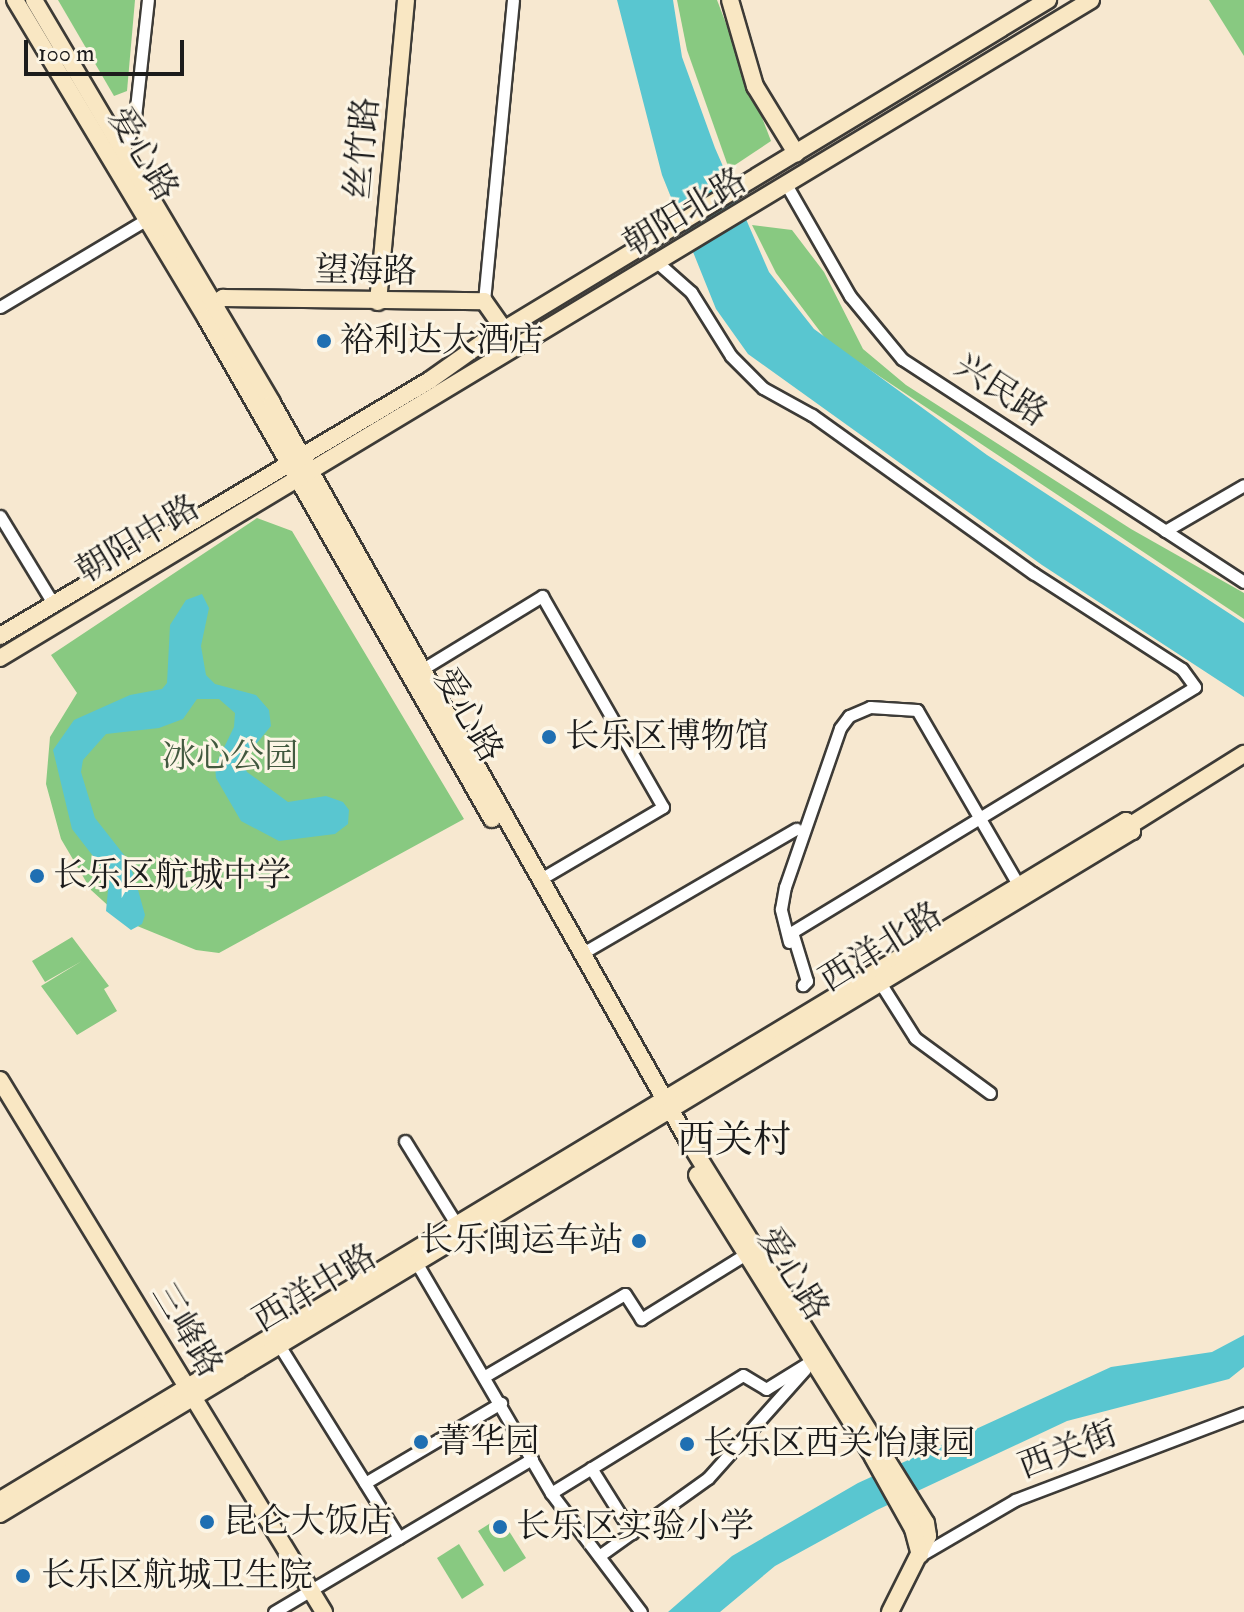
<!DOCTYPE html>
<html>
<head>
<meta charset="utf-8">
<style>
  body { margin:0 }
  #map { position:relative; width:1244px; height:1612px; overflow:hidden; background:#f7e8d0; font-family:"IM FELL Double Pica","Noto Serif SC",serif }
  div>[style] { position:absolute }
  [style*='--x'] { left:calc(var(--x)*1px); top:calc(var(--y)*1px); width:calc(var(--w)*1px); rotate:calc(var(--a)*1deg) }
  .green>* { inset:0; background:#88c981 }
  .water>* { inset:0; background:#59c6d0 }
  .roads { filter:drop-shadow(2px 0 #3d3b37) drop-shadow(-2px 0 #3d3b37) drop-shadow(0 2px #3d3b37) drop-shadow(0 -2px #3d3b37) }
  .street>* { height:11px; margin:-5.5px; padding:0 5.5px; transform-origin:5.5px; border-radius:5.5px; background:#fff }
  .secondary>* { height:16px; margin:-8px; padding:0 8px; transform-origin:8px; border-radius:8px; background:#f9e7c3 }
  .dots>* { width:22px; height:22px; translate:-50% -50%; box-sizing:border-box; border:4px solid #fcf5e5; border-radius:50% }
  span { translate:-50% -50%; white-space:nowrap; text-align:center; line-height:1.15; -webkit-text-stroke:6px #fcf5e5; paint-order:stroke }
  .street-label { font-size:34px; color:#1c1c1c }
  .poi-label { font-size:34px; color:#1c1c1c }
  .left { translate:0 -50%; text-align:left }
  .right { translate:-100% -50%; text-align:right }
  .park-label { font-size:34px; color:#42593f }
  .quarter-label { font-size:38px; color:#1c1c1c }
  .scale { position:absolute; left:24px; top:40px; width:160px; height:36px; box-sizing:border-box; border:4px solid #1c1c1c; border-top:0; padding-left:10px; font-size:24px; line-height:28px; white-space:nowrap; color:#1c1c1c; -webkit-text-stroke:6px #fcf5e5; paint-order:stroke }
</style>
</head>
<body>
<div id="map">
  <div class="green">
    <div style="clip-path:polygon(58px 0,135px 0,127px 91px,114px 96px)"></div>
    <div style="clip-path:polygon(677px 0,717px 0,771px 141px,729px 169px,687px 50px)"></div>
    <div style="clip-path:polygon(1209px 0,1244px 0,1244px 56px)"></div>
    <div style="clip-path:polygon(752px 225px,792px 230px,824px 272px,863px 349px,906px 385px,1131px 529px,1244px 593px,1244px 619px,828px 342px,776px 273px)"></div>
    <div style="clip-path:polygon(257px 518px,292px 531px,464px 819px,219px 953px,196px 950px,125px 921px,91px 890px,61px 839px,46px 784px,50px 737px,77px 693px,51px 655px)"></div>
    <div style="clip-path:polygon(72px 937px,109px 986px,104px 989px,117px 1011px,77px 1035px,41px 986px,82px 961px,45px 982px,32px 961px)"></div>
    <div style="clip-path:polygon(500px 1517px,526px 1558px,504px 1572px,478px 1531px)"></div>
    <div style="clip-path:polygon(459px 1544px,484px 1585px,462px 1599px,437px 1558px)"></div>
  </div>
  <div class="water">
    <div style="clip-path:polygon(617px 0,673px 0,682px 57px,715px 148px,769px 272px,814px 329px,987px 455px,1244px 623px,1244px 697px,1042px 565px,748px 354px,716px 309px,662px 175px)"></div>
    <div style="clip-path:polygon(202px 594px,209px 608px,201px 646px,206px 675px,215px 684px,256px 695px,269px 710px,271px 726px,242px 761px,247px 772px,288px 802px,326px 796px,343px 802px,349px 810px,348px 824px,335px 834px,279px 841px,241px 821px,216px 778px,215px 766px,234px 727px,235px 713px,219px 699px,197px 699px,183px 719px,159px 728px,106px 734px,83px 760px,81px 772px,95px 818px,128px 860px,135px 879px,145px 915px,142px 924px,131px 930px,106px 911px,108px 890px,100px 865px,72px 829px,53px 750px,74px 720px,130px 695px,162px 689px,167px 683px,170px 625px,186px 600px)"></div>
    <div style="clip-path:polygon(1244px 1335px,1244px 1367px,1229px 1379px,1067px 1421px,877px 1510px,775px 1566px,720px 1612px,668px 1612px,732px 1556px,858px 1483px,1111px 1367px,1212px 1352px)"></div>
  </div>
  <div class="roads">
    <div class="street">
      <div style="--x:122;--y:152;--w:29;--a:-65"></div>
      <div style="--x:134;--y:126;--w:127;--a:-83.7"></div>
      <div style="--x:787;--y:186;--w:127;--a:60.2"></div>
      <div style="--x:850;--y:296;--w:82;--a:50.5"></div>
      <div style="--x:902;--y:359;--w:408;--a:33.1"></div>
      <div style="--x:658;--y:263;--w:44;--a:41.3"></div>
      <div style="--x:691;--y:292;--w:75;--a:58"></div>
      <div style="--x:731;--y:356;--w:45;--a:45"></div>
      <div style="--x:763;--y:388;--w:56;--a:28.9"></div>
      <div style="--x:812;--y:415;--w:272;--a:35.6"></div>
      <div style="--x:1033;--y:573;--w:177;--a:32.8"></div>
      <div style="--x:1182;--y:669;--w:22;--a:54"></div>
      <div style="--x:1195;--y:687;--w:472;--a:148.7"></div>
      <div style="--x:792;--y:932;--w:51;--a:73"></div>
      <div style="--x:807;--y:981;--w:6;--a:135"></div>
      <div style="--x:484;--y:301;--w:302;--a:-84.5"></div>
      <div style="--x:0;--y:307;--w:171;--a:-30.9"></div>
      <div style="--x:0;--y:516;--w:102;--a:58.7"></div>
      <div style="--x:1165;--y:531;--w:91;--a:-30.2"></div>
      <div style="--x:421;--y:670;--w:142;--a:-31.4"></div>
      <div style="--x:542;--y:596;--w:243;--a:60.2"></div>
      <div style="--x:663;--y:807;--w:144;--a:149.5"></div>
      <div style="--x:789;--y:942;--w:34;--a:-104"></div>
      <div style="--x:781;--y:909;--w:22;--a:-80"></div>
      <div style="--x:785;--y:887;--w:168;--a:-70.9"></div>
      <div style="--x:840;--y:728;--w:15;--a:-53"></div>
      <div style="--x:849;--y:716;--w:23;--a:-23"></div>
      <div style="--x:870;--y:707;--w:47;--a:3.7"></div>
      <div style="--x:917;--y:710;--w:203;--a:59.9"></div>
      <div style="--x:581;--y:954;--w:249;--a:-30.2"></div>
      <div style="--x:879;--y:981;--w:67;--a:57.7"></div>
      <div style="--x:915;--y:1038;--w:93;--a:36.3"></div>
      <div style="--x:405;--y:1141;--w:105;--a:58.3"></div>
      <div style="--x:416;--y:1262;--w:268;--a:59.7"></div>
      <div style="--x:551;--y:1493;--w:149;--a:52.9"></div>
      <div style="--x:279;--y:1345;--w:227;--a:58.1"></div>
      <div style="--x:485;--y:1376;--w:162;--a:-30.4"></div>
      <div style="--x:625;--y:1294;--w:30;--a:57"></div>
      <div style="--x:641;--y:1319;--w:123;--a:-31.8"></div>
      <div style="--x:591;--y:1468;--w:77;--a:57.8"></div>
      <div style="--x:365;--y:1483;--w:158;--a:-30.5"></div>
      <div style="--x:551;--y:1493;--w:225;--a:-31.6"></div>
      <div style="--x:743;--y:1375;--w:27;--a:31"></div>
      <div style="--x:766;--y:1389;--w:59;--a:-31.8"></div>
      <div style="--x:921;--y:1555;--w:109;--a:-30.3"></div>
      <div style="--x:1015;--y:1500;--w:245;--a:-20.8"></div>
      <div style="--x:599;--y:1556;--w:134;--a:-35.6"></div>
      <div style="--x:708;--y:1478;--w:146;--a:-48.3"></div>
      <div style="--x:274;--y:1612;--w:300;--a:-30.7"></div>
    </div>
    <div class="secondary">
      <div style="--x:15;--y:0;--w:371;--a:59"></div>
      <div style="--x:206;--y:318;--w:577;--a:60.28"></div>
      <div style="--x:34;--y:0;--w:468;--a:59.4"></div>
      <div style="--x:272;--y:403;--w:845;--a:60.58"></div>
      <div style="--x:687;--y:1139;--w:452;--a:58.1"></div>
      <div style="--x:926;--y:1523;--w:13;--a:81"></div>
      <div style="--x:928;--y:1536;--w:85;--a:116.6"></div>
      <div style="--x:730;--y:0;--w:90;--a:73.8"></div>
      <div style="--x:755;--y:86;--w:79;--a:58.5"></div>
      <div style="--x:378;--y:302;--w:303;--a:-84.7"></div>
      <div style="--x:213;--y:304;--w:12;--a:-31"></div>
      <div style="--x:223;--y:298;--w:261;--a:0.7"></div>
      <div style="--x:484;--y:301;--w:35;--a:55"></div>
      <div style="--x:0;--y:636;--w:500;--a:-30.77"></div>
      <div style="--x:430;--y:380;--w:64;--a:-35.4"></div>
      <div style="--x:482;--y:343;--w:662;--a:-31.22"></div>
      <div style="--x:0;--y:658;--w:1274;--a:-31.09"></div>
      <div style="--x:1129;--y:826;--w:136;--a:-32.1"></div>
      <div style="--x:0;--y:1080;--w:623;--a:58.66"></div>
      <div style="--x:697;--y:1175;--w:332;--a:58"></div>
      <div style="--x:873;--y:1457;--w:82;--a:60.9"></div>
      <div style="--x:913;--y:1529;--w:27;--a:75"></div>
      <div style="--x:0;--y:1500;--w:1315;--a:-31.09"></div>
      <div style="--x:1126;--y:821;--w:12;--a:59"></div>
      <div style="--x:1132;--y:831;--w:1322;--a:148.9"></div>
    </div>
  </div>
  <div class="dots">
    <div style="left:324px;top:341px;background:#1f6fb2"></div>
    <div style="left:549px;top:737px;background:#1f6fb2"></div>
    <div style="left:37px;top:876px;background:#1f6fb2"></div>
    <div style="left:639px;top:1241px;background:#1f6fb2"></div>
    <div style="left:421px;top:1442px;background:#1f6fb2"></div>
    <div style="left:687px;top:1444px;background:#1f6fb2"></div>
    <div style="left:207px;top:1522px;background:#1f6fb2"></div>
    <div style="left:500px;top:1527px;background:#1f6fb2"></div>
    <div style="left:23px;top:1576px;background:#1f6fb2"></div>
  </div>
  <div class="street-label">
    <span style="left:362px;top:148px;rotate:-85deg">丝竹路</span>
    <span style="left:143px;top:154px;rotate:59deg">爱心路</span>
    <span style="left:685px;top:212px;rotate:-31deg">朝阳北路</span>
    <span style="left:366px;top:271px;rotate:1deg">望海路</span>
    <span style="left:1001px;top:390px;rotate:33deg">兴民路</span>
    <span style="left:138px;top:539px;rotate:-31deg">朝阳中路</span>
    <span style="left:468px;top:715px;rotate:60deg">爱心路</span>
    <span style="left:881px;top:947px;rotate:-32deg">西洋北路</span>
    <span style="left:793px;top:1274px;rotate:58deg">爱心路</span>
    <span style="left:315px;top:1288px;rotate:-31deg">西洋中路</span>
    <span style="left:187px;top:1330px;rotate:59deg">三峰路</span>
    <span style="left:1068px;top:1450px;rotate:-21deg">西关街</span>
  </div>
  <div class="poi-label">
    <span class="left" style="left:340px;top:341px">裕利达大酒店</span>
    <span class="left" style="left:565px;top:737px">长乐区博物馆</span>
    <span class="left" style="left:53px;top:876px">长乐区航城中学</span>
    <span class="right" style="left:623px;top:1241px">长乐闽运车站</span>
    <span class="left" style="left:437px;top:1442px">菁华园</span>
    <span class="left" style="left:703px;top:1444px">长乐区西关怡康园</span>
    <span class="left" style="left:223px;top:1522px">昆仑大饭店</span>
    <span class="left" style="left:516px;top:1527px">长乐区实验小学</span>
    <span class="left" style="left:41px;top:1576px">长乐区航城卫生院</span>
  </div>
  <div class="park-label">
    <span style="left:230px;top:757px">冰心公园</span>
  </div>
  <div class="quarter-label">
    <span style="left:734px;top:1141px">西关村</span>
  </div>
  <div class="scale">100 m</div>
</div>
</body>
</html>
